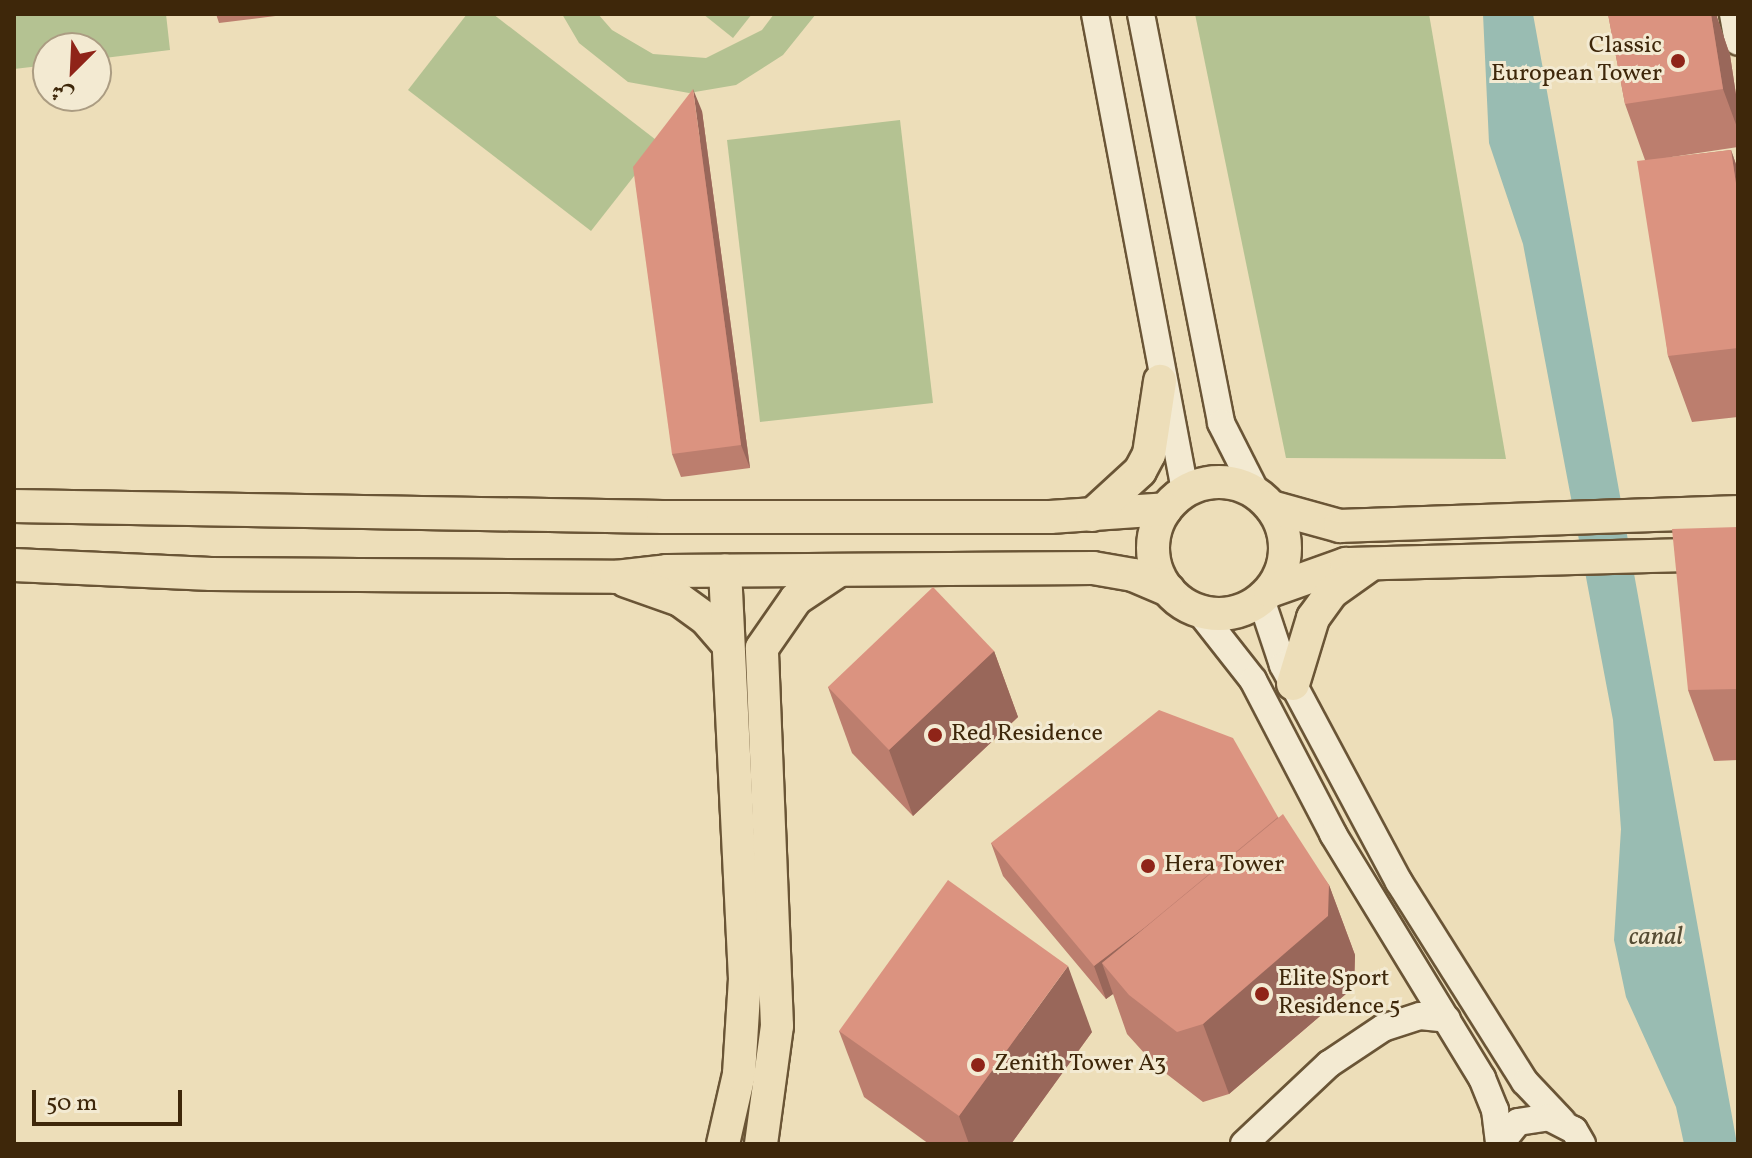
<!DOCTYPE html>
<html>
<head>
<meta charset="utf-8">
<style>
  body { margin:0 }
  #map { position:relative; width:1752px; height:1158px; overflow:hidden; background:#eddeb9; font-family:Vollkorn,Amiri,serif }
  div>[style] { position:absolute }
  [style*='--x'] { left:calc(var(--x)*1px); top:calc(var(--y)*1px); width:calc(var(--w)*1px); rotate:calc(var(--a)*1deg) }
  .green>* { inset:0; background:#b4c292 }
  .water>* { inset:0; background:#99bcb2 }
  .roads { filter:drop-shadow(2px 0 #6a5536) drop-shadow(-2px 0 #6a5536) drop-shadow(0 2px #6a5536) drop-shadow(0 -2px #6a5536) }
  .minor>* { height:26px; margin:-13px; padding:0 13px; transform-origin:13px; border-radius:13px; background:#f3ead2 }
  .major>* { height:32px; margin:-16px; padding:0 16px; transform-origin:16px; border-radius:16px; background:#eddeb9 }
  .major>.ring { margin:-16px; padding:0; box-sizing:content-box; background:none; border:32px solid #eddeb9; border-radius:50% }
  .wall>* { inset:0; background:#bc7e6e }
  .shaded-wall>* { inset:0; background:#99675a }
  .building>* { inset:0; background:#db9380 }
  .dots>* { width:22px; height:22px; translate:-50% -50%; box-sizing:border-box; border:4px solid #f3ead2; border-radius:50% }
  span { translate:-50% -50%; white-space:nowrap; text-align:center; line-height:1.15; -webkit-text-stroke:6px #f3ead2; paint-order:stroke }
  .poi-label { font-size:24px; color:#3e270a }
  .right { translate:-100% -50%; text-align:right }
  .left { translate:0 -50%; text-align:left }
  .water-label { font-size:26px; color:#554c34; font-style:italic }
  .frame { position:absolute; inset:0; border:16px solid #3e270a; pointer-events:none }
  .north { position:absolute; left:32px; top:32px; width:80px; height:80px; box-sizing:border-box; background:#f3ead2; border:2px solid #ab9c82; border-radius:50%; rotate:204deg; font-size:22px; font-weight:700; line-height:32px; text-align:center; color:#3e270a }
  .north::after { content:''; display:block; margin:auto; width:28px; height:36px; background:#8f2418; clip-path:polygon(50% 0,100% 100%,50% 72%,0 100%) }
  .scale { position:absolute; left:32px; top:1090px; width:150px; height:36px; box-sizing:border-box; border:4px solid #3e270a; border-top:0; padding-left:10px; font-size:24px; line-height:28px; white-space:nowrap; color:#3e270a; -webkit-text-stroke:6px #f3ead2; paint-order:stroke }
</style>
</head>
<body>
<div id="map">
  <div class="green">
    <div style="clip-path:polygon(14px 14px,166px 14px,170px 50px,96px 59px,96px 48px,48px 48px,48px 65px,14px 69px)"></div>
    <div style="clip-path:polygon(467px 14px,493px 14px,660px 143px,591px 231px,408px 90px)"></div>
    <div style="clip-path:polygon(562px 14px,598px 14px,612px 30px,653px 54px,706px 58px,762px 30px,774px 14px,816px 14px,783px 55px,736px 85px,689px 93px,628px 82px,579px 43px)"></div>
    <div style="clip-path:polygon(703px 14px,752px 14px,733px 38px)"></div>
    <div style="clip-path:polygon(1195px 14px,1429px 14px,1506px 459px,1286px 458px)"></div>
    <div style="clip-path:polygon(900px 120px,933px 403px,760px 422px,727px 140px)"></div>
  </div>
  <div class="water">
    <div style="clip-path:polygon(1483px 14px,1533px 14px,1737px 1144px,1684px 1144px,1676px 1107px,1626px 997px,1614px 940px,1621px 829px,1613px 720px,1523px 244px,1489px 143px)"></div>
  </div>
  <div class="roads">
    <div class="minor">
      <div style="--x:1095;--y:14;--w:486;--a:79.3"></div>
      <div style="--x:1141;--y:14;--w:417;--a:78.9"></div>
      <div style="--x:1221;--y:423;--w:80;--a:63.1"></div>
      <div style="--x:1733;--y:14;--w:28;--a:80"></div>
      <div style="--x:1261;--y:599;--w:70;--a:71.6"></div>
      <div style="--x:1283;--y:665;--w:246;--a:61.9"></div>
      <div style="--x:1399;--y:882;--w:236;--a:57.8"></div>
      <div style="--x:1525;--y:1082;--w:54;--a:46.5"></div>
      <div style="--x:1198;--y:610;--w:89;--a:51.8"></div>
      <div style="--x:1253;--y:680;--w:174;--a:62.5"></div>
      <div style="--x:1333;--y:834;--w:286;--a:58.6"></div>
      <div style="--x:1482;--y:1078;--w:35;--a:68"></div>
      <div style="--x:1495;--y:1110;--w:34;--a:83"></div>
      <div style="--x:1244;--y:1144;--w:117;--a:-43.3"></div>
      <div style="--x:1329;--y:1064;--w:65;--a:-33.7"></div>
      <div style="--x:1383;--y:1028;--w:39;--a:-18"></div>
      <div style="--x:1420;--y:1016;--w:27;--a:6"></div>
      <div style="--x:1500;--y:1144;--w:28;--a:-51"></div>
      <div style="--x:1518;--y:1122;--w:30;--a:-9"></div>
      <div style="--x:1548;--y:1117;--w:29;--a:27"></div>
      <div style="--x:1574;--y:1130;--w:16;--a:60"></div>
    </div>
    <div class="major">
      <div class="ring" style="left:1153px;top:482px;width:100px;height:100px"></div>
      <div style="--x:14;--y:506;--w:649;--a:0.97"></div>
      <div style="--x:663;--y:517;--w:387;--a:0"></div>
      <div style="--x:1050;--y:517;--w:116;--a:-3.9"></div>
      <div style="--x:1271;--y:507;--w:72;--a:15.4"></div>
      <div style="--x:1340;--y:526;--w:398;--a:-2"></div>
      <div style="--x:1092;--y:515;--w:65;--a:-42.5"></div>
      <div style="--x:1140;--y:471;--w:19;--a:-62"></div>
      <div style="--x:1149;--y:454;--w:74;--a:-81.4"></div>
      <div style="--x:14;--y:565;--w:197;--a:2.6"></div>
      <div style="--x:211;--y:574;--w:405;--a:0.4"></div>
      <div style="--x:616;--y:577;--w:51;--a:-6.7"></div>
      <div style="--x:667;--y:571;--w:426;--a:-0.4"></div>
      <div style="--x:1093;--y:568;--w:41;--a:9.9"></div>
      <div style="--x:1133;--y:575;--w:39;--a:23"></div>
      <div style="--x:626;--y:581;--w:57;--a:19.4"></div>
      <div style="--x:680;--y:600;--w:32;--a:36"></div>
      <div style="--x:706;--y:619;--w:33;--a:49"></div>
      <div style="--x:1270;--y:591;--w:81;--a:-19.6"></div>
      <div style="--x:1346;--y:564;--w:392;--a:-1.5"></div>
      <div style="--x:1293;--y:684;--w:69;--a:-73.1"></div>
      <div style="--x:1313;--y:618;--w:32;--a:-54"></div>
      <div style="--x:1332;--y:592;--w:47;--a:-35.4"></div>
      <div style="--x:723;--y:1144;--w:72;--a:-77.1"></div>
      <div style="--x:739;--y:1074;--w:95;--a:-86.4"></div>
      <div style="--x:745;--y:979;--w:409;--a:-92.8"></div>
      <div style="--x:761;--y:1144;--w:119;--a:-82.3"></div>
      <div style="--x:777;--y:1026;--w:378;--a:-92.3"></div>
      <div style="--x:762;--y:648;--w:60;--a:-55.2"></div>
      <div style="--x:796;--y:599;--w:50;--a:-33.7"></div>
    </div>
  </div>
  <div class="wall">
    <div style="clip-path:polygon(216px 14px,291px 14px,219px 23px)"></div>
    <div style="clip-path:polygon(1608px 14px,1718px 14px,1717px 17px,1730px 55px,1738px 108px,1738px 147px,1665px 158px,1731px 150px,1738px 170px,1738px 417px,1692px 422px,1668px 356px,1645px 160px,1625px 104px)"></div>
    <div style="clip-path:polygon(702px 111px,750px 468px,681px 477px,672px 454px)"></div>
    <div style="clip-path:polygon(1738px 527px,1738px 760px,1714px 761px,1688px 690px)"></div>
    <div style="clip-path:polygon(994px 651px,1018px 717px,913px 816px,852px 753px,828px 687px)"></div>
    <div style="clip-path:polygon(1278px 817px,1329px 885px,1355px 955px,1354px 987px,1229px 1094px,1203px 1102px,1155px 1065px,1127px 1034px,1113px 994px,1106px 999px,1003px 876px,991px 843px)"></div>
    <div style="clip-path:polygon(839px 1031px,1092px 1032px,1011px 1144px,929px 1144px,864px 1097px)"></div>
  </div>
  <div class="shaded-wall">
    <div style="clip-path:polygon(1711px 14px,1718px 14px,1717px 17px,1730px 55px,1738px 108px,1738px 130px,1723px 89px)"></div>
    <div style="clip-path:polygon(693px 89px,702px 111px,750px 468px,741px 445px)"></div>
    <div style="clip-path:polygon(1731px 150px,1738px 170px,1738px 197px)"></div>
    <div style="clip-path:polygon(994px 651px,1018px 717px,913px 816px,889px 750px)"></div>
    <div style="clip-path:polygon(1281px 824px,1102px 963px,1113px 994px,1106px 999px,1094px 966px)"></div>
    <div style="clip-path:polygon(1329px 885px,1355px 955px,1354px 987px,1229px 1094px,1203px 1024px)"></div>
    <div style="clip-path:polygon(1068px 966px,1092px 1032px,1011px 1144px,969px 1144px,959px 1116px)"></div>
  </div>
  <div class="building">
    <div style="clip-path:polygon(1608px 14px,1711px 14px,1723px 89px,1625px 104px)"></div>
    <div style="clip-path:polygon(693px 89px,741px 445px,672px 454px,633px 167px)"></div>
    <div style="clip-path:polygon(1731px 150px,1738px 197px,1738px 348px,1668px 356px,1637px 161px)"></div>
    <div style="clip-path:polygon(1738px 527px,1738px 689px,1688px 690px,1672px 529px)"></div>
    <div style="clip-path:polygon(933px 587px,994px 651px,889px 750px,828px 687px)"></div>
    <div style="clip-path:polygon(1159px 710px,1233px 738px,1278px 817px,1144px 928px,1094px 966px,991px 843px)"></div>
    <div style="clip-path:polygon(1283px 814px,1329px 885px,1328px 916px,1203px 1024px,1177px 1032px,1129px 995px,1102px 963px)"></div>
    <div style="clip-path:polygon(948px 880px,1068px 966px,959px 1116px,839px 1031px)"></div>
  </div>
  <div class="dots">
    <div style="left:1678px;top:61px;background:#8f2418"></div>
    <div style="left:935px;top:735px;background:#8f2418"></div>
    <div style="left:1148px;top:866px;background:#8f2418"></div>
    <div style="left:1262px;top:994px;background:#8f2418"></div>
    <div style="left:978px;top:1065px;background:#8f2418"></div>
  </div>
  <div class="poi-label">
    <span class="right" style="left:1662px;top:61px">Classic<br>European Tower</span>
    <span class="left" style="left:951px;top:735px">Red Residence</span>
    <span class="left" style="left:1164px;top:866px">Hera Tower</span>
    <span class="left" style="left:1278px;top:994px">Elite Sport<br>Residence 5</span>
    <span class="left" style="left:994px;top:1065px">Zenith Tower A3</span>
  </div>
  <div class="water-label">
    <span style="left:1656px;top:938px">canal</span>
  </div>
  <div class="frame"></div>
  <div class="north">ش</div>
  <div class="scale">50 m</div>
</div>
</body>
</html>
